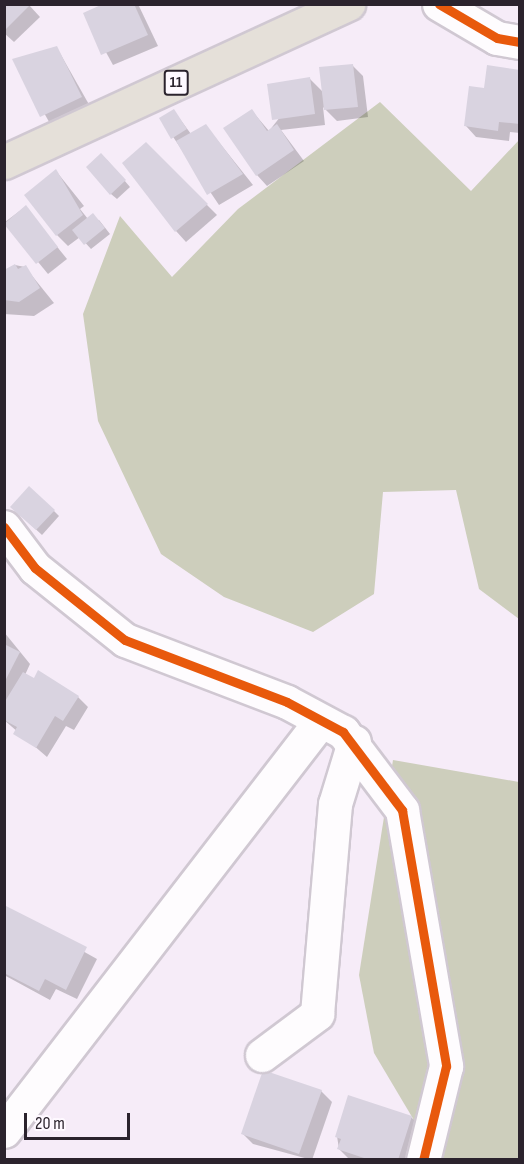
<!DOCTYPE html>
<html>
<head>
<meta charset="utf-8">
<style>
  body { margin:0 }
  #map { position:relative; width:524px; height:1164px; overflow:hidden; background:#f6ecf8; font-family:"Sofia Sans Condensed",sans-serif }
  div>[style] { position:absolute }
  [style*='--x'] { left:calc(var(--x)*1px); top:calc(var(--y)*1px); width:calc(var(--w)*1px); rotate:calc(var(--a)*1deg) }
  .forest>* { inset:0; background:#cdcebc }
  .shadow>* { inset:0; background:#0003 }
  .building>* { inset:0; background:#d9d3e0 }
  .roads { filter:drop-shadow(2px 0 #d0c8d2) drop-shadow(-2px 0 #d0c8d2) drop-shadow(0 2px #d0c8d2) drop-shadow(0 -2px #d0c8d2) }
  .minor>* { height:33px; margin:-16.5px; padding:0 16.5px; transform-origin:16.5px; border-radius:16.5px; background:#fefcfe }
  .major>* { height:33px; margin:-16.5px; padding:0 16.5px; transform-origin:16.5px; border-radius:16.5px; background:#e5e0d9 }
  .cycleway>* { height:9px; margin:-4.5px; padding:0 4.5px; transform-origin:4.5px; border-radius:4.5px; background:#e8590c }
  span { translate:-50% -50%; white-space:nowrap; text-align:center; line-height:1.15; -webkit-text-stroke:6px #fef9ff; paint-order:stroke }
  .shield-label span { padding:2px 4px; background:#fef9ff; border:2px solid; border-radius:4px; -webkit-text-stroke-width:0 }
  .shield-label { font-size:16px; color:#2b232d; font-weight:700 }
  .frame { position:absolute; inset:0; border:6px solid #2b232d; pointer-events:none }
  .scale { position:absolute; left:24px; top:1113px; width:106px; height:27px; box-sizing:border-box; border:3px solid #2b232d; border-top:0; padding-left:8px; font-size:18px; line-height:21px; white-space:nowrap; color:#2b232d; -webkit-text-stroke:4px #fef9ff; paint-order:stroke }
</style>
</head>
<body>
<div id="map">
  <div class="forest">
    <div style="clip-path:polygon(380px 102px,471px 191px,519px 140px,519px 619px,479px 589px,456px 490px,383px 492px,374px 594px,313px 632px,224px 597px,161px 554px,98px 421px,83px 314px,120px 216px,172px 277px,238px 209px)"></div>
    <div style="clip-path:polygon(393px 760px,519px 782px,519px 1159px,437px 1159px,374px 1053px,359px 975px)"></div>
  </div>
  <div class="shadow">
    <div style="clip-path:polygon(4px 4px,29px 5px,40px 17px,14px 42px,4px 33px)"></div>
    <div style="clip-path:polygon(107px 4px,138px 4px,158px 46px,113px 65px,85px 14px)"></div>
    <div style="clip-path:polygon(57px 48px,91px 108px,52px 127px,14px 60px)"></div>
    <div style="clip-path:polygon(352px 65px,363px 76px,368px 117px,337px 121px,323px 107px,325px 125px,281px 130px,304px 161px,267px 186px,257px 175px,252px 111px,269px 131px,310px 79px,324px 93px)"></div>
    <div style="clip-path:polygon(520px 71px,520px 133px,510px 132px,509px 141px,476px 137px,466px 126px,485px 89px)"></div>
    <div style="clip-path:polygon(174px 111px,191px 134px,206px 126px,253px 185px,219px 205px,161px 119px)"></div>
    <div style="clip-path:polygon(146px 144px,217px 215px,186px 242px,176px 231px)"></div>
    <div style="clip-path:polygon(107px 160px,130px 187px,117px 199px,111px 194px)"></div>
    <div style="clip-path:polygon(56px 171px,84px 206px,80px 209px,88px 219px,99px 220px,110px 234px,91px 249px,80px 237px,68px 246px,57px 235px)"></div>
    <div style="clip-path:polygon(25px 207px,67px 259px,48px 274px,5px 222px)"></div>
    <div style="clip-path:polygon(15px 265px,25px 267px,54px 303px,34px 316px,4px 314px,4px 272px)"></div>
    <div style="clip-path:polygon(54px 511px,59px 516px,42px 535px,18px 513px)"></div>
    <div style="clip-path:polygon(4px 632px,30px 664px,25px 675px,78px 697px,88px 707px,74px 730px,66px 726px,47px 757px,4px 720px)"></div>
    <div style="clip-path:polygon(4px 907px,97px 959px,77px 999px,56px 989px,50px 1000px,4px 975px)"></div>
    <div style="clip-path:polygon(321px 1091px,332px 1102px,312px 1160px,253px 1144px,242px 1133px)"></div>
    <div style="clip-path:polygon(411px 1117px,422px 1128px,412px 1160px,350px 1160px,339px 1149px,337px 1136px)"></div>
  </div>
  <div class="building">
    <div style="clip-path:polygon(4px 4px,31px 4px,4px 31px)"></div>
    <div style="clip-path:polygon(103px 4px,134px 4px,148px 35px,101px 55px,83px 13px)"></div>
    <div style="clip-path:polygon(57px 46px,82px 97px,40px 117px,12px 59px)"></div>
    <div style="clip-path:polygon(353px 64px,358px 107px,324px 110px,319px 67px)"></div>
    <div style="clip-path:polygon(487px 65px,520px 70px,520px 124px,499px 122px,498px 131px,464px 126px,469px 86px,484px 88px)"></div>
    <div style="clip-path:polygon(310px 77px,315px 114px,272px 120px,267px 84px)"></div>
    <div style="clip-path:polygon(174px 109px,187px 129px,171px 139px,159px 118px)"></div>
    <div style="clip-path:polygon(252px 109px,267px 131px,277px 124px,294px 150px,256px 176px,223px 128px)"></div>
    <div style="clip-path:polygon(206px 124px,243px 174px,207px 195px,176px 141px)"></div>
    <div style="clip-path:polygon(146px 142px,208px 204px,175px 232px,122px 163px)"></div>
    <div style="clip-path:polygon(101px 153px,126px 180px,110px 195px,86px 167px)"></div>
    <div style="clip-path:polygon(56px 169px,83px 215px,56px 236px,24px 195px)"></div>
    <div style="clip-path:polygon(26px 205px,58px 247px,36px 264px,4px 224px)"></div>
    <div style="clip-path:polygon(93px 213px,105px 228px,84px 245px,72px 230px)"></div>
    <div style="clip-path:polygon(15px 264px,18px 269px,26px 265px,40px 288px,19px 302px,4px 300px,4px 270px)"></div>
    <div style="clip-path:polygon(29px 486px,55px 510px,36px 530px,10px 507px)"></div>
    <div style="clip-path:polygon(4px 644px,20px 652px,4px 683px)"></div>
    <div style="clip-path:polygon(38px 670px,79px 696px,63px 721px,55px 716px,36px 748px,13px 734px,17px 727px,4px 720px,4px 703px,23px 672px,34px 678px)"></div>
    <div style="clip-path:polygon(4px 905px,87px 947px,66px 990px,45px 979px,39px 991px,4px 973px)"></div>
    <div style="clip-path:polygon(263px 1070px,322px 1090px,299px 1154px,241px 1134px)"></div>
    <div style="clip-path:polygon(348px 1095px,412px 1116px,398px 1160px,370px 1160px,337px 1149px,341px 1139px,335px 1137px)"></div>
  </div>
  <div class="roads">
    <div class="minor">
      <div style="--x:439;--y:4;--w:67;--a:30.4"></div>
      <div style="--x:497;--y:38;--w:23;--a:10"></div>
      <div style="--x:4;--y:527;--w:51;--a:52.9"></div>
      <div style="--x:35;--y:568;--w:115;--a:38.7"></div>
      <div style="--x:125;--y:640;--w:173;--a:20.9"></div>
      <div style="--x:287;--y:702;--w:64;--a:28.2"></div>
      <div style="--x:343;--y:732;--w:98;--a:52.9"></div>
      <div style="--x:402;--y:810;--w:260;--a:80.2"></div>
      <div style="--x:446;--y:1066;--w:97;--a:103.7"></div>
      <div style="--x:262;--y:1055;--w:69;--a:-36.7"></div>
      <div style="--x:317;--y:1014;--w:211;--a:-85.1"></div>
      <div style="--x:335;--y:804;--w:65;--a:-73"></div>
      <div style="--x:4;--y:1131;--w:515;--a:-52.33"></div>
    </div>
    <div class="major">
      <div style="--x:4;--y:162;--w:379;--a:-24.7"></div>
    </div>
  </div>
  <div class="cycleway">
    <div style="--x:439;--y:4;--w:67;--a:30.4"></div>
    <div style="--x:497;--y:38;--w:23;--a:10"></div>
    <div style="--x:4;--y:527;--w:51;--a:52.9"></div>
    <div style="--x:35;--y:568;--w:115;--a:38.7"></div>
    <div style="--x:125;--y:640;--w:173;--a:20.9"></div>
    <div style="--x:287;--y:702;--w:64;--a:28.2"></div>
    <div style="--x:343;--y:732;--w:98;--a:52.9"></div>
    <div style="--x:402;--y:810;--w:260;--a:80.2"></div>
    <div style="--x:446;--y:1066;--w:97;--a:103.7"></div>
  </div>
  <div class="shield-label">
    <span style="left:176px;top:83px">11</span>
  </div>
  <div class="frame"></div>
  <div class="scale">20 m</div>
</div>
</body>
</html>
